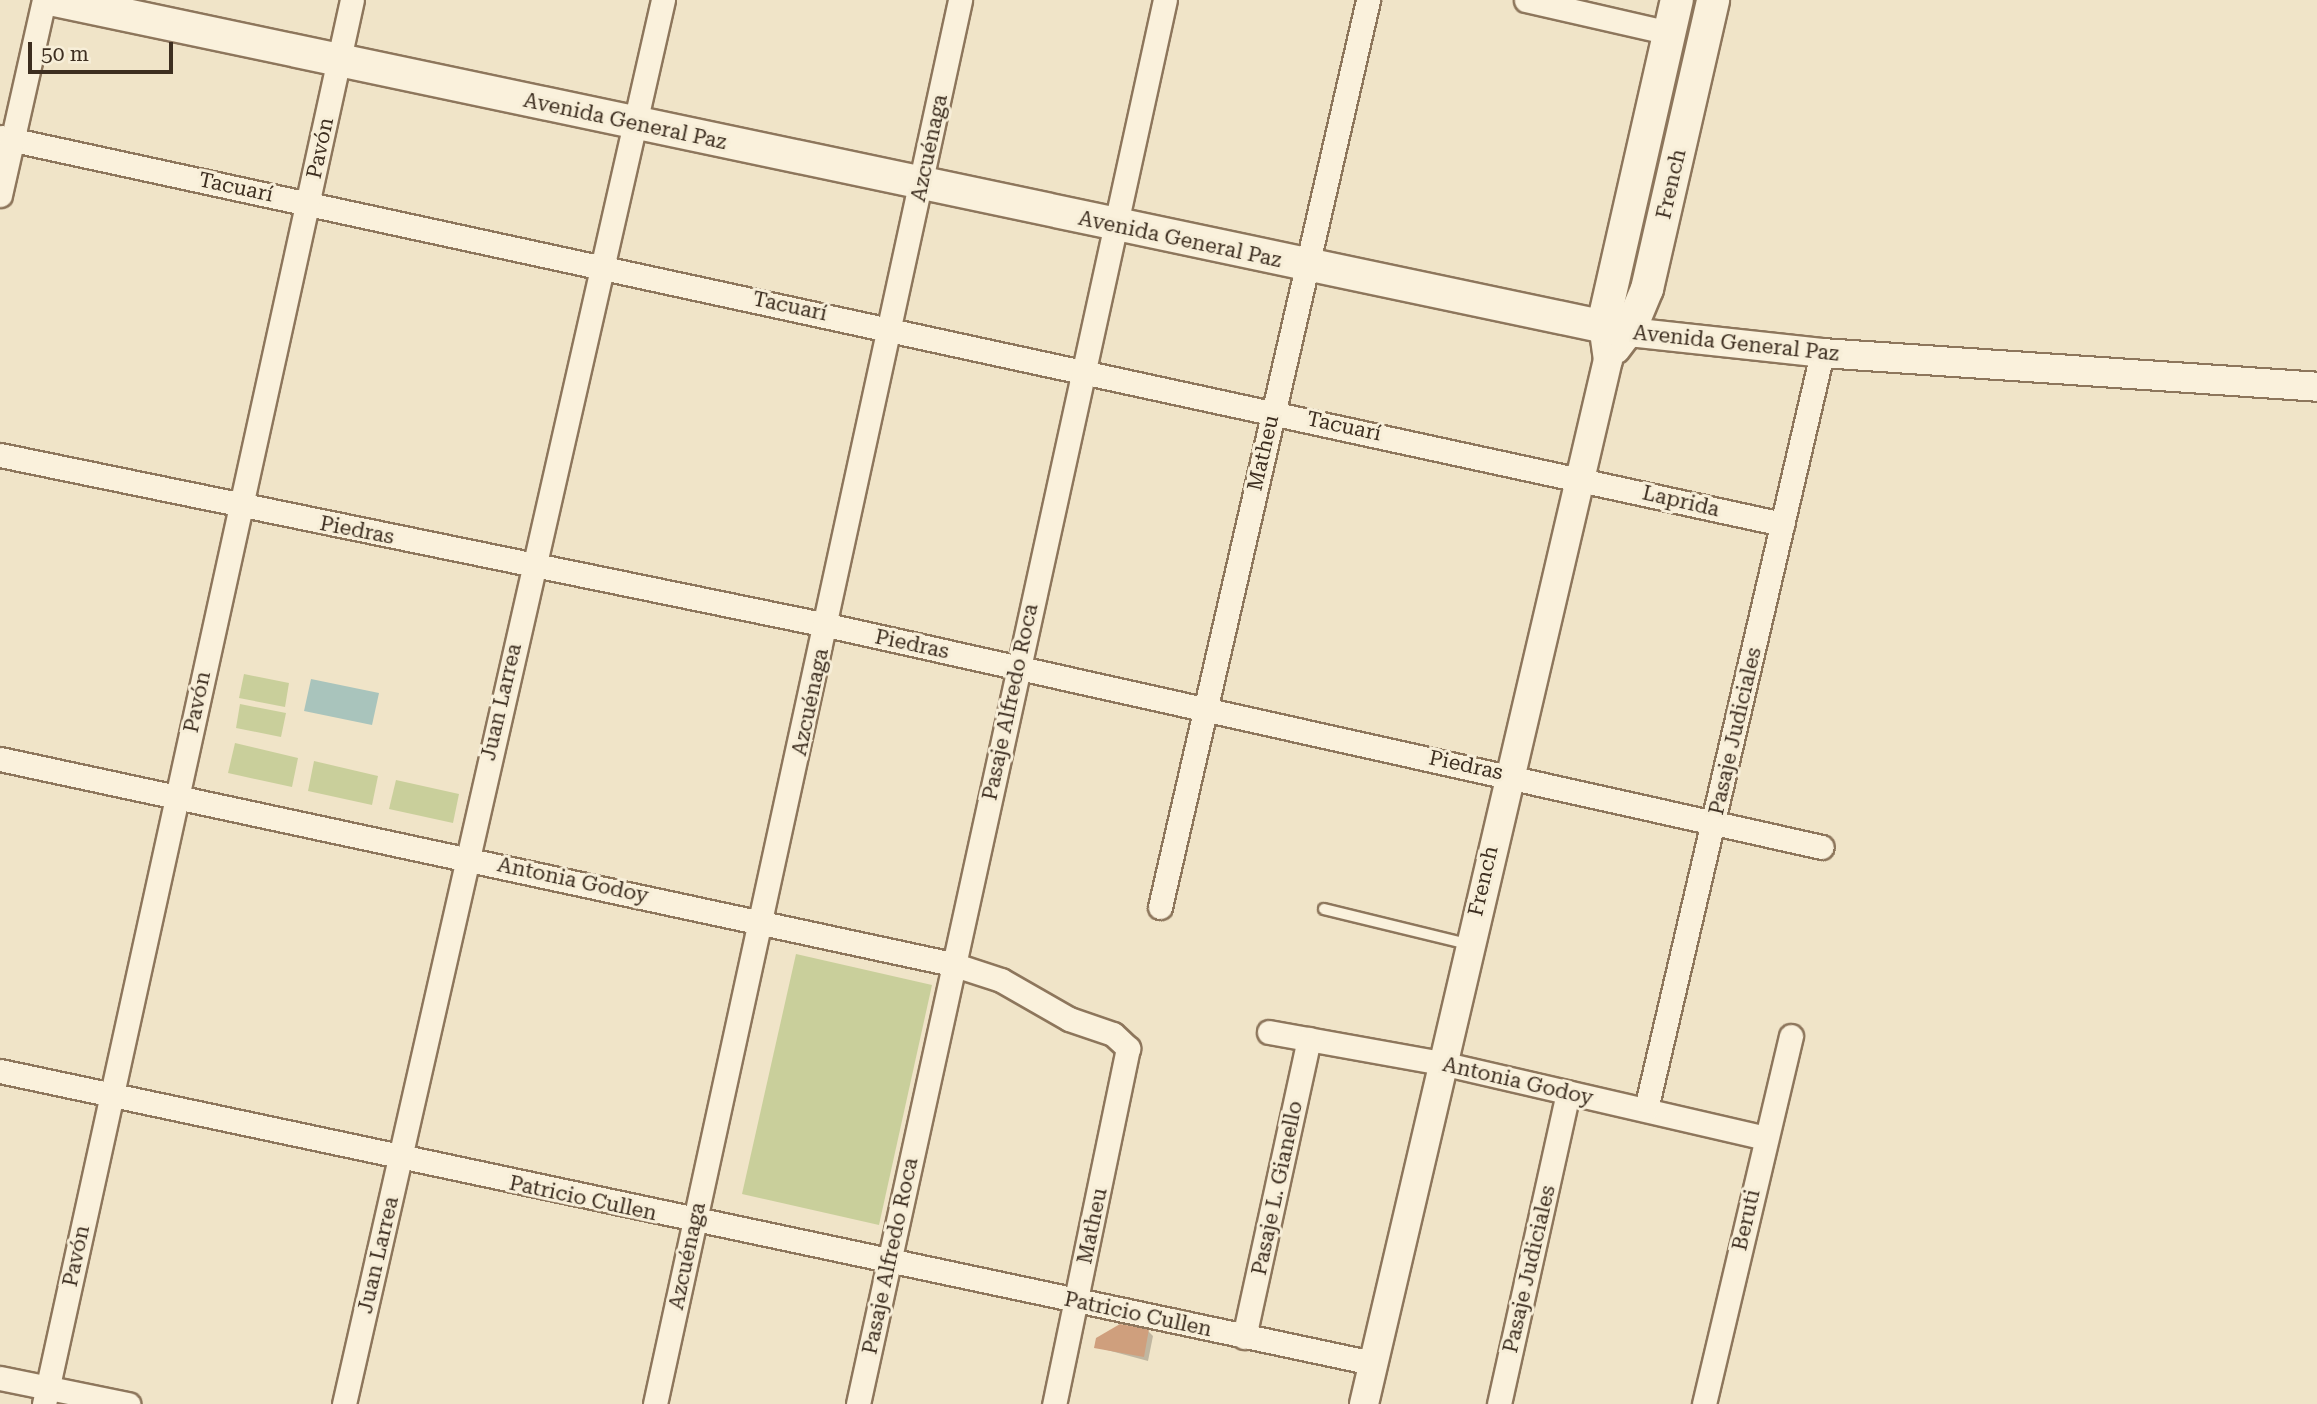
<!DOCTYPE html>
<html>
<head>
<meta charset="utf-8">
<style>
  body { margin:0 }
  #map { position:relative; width:2317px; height:1404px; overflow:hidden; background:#f0e4c8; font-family:"Roboto Serif",serif }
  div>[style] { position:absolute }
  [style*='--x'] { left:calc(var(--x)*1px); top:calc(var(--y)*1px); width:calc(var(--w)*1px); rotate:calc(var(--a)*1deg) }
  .green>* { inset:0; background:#c9cf9b }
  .water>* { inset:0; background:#a9c4bc }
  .shadow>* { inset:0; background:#0003 }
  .building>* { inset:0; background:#cf9f7d }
  .roads { filter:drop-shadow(2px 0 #8d765c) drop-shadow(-2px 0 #8d765c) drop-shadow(0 2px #8d765c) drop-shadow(0 -2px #8d765c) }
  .service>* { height:10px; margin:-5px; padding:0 5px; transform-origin:5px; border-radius:5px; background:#faf1dc }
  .minor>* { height:23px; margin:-11.5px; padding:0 11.5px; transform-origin:11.5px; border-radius:11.5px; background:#faf1dc }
  .tertiary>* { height:28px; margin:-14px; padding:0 14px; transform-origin:14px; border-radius:14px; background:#faf1dc }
  .secondary>* { height:32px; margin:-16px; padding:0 16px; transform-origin:16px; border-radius:16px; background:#faf1dc }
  span { translate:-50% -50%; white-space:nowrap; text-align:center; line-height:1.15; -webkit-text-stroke:6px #f7eed8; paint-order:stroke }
  .street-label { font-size:21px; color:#3d2e20 }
  .scale { position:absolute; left:28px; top:42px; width:145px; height:32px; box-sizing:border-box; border:4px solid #3d2e20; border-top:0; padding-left:9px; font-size:21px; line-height:24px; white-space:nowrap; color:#3d2e20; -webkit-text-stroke:5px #f7eed8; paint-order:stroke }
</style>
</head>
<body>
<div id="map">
  <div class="green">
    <div style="clip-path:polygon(244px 674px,289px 683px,285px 707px,239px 698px)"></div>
    <div style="clip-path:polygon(240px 704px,286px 713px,281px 737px,236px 728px)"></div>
    <div style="clip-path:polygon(235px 743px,298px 758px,292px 787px,228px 773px)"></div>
    <div style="clip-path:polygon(314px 761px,378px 776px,372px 805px,308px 791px)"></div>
    <div style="clip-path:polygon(396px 780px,459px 794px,453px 823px,389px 809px)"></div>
    <div style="clip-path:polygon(796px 954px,932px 985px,879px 1225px,742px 1194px)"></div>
  </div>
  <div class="water">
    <div style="clip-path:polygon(311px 679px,379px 693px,372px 725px,304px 711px)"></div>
  </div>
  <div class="shadow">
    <div style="clip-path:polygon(1148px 1331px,1153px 1336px,1148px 1361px,1096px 1347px)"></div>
  </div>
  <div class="building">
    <div style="clip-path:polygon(1120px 1324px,1149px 1329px,1144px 1357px,1094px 1348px,1096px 1338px)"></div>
  </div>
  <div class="roads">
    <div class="service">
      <div style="--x:1324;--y:909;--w:148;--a:13.7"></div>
    </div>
    <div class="minor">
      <div style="--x:1526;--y:0;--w:148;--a:12.9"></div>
      <div style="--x:0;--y:137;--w:1824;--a:12.25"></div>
      <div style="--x:0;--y:195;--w:200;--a:-77.3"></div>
      <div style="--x:0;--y:455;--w:844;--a:11.62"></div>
      <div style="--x:827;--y:625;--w:1019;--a:12.58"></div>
      <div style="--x:0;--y:759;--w:974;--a:12.15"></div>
      <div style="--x:952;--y:964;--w:52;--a:18.1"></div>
      <div style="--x:1001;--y:980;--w:78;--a:29.8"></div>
      <div style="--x:1069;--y:1019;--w:46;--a:18.8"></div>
      <div style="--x:1113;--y:1034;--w:21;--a:43"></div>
      <div style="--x:1128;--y:1048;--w:364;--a:101.7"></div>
      <div style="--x:1160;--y:907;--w:931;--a:-77.08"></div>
      <div style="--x:1269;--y:1032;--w:175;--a:10.2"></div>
      <div style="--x:1441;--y:1063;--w:333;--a:13"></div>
      <div style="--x:0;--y:1071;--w:1404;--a:12.01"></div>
      <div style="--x:1646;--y:1109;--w:776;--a:-76.89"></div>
      <div style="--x:1244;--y:1337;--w:305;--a:-77.7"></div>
      <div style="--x:0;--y:1378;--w:131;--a:11.5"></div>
      <div style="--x:44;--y:1404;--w:1437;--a:-77.63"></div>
      <div style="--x:344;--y:1404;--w:1440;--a:-77.2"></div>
      <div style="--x:655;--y:1404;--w:1437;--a:-77.74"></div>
      <div style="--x:858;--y:1404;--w:1437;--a:-77.67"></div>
      <div style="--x:1499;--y:1404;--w:319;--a:-77.5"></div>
      <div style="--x:1704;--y:1404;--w:378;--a:-76.7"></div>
    </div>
    <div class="tertiary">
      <div style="--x:1616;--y:349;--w:21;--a:-53"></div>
      <div style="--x:1629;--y:332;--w:194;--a:6.2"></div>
      <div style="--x:1822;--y:353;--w:496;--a:3.9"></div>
      <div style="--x:1364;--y:1404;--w:1072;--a:-76.85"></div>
      <div style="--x:1608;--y:360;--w:35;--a:-98"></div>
    </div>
    <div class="secondary">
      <div style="--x:55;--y:0;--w:1609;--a:11.91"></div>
      <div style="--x:1629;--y:332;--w:47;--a:-67.3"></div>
      <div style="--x:1647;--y:289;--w:296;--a:-77.1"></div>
      <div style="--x:1603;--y:325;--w:333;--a:-77.2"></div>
    </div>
  </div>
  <div class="street-label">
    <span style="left:625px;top:121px;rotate:12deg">Avenida General Paz</span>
    <span style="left:320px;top:148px;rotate:-78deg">Pavón</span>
    <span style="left:929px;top:148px;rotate:-78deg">Azcuénaga</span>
    <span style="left:1671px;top:184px;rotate:-77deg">French</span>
    <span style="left:236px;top:187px;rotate:12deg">Tacuarí</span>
    <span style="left:1180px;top:239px;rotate:12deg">Avenida General Paz</span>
    <span style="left:790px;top:306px;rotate:12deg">Tacuarí</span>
    <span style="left:1736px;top:343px;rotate:6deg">Avenida General Paz</span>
    <span style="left:1344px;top:426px;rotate:12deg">Tacuarí</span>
    <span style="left:1263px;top:453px;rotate:-77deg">Matheu</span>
    <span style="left:1681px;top:501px;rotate:13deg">Laprida</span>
    <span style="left:357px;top:530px;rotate:11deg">Piedras</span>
    <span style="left:912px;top:644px;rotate:12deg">Piedras</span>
    <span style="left:197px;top:702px;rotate:-78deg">Pavón</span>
    <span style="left:501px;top:702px;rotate:-77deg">Juan Larrea</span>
    <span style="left:810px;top:702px;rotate:-78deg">Azcuénaga</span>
    <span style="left:1010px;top:702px;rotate:-78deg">Pasaje Alfredo Roca</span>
    <span style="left:1735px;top:731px;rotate:-77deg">Pasaje Judiciales</span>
    <span style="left:1466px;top:765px;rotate:12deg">Piedras</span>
    <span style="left:573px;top:880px;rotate:12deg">Antonia Godoy</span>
    <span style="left:1483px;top:881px;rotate:-77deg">French</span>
    <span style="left:1518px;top:1081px;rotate:13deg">Antonia Godoy</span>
    <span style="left:1277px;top:1188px;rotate:-78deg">Pasaje L. Gianello</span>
    <span style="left:583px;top:1198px;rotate:12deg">Patricio Cullen</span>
    <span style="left:1746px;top:1220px;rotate:-77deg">Beruti</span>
    <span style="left:1092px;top:1226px;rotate:-78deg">Matheu</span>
    <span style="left:378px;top:1255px;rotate:-77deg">Juan Larrea</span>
    <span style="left:76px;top:1256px;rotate:-78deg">Pavón</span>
    <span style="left:687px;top:1256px;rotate:-78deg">Azcuénaga</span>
    <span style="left:890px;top:1256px;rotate:-78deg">Pasaje Alfredo Roca</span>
    <span style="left:1529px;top:1269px;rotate:-77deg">Pasaje Judiciales</span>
    <span style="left:1138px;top:1314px;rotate:12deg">Patricio Cullen</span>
  </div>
  <div class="scale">50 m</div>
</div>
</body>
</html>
